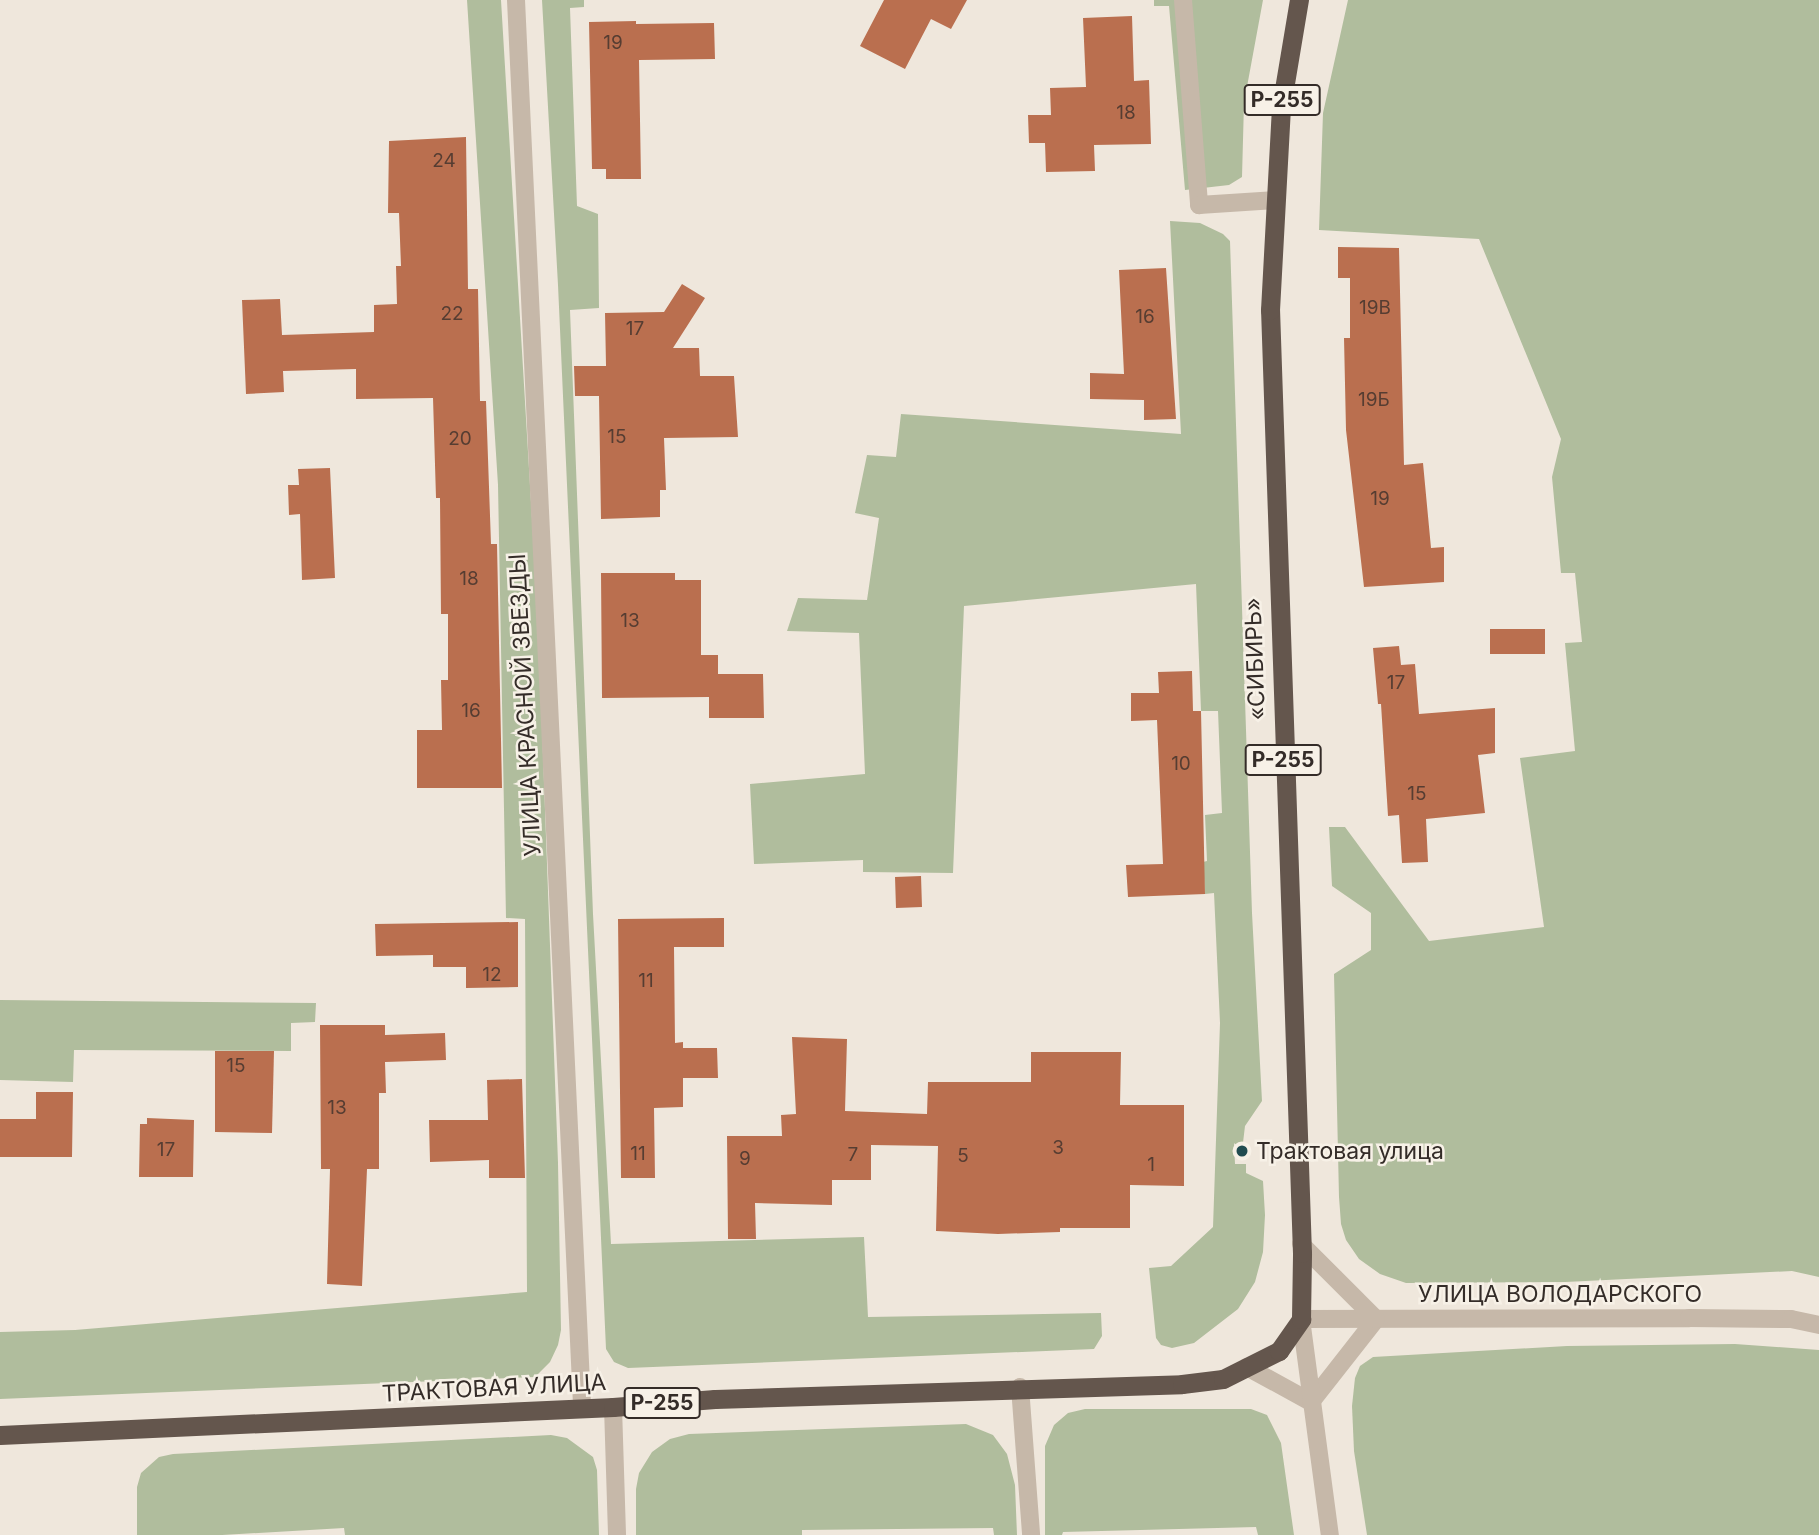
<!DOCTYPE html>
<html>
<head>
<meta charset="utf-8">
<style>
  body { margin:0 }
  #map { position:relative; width:1819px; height:1535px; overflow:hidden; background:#efe7dc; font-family:Inter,sans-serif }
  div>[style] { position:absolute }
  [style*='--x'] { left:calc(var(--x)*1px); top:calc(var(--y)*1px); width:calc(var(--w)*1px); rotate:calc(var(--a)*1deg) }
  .green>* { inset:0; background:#b0bd9d }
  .building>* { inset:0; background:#ba6f4f }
  .minor>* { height:18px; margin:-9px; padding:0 9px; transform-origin:9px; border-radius:9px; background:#c6b8a9 }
  .tertiary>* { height:18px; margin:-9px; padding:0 9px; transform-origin:9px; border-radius:9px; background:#c6b8a9 }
  .trunk>* { height:19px; margin:-9.5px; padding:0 9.5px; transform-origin:9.5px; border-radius:9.5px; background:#64564d }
  .dots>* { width:19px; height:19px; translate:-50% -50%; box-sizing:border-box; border:4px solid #f7f1e7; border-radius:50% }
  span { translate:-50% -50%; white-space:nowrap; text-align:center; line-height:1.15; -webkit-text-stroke:5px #f7f1e7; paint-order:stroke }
  .number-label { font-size:19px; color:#563d32 }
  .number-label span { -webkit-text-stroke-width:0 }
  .shield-label span { padding:2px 5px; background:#f7f1e7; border:2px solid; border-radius:5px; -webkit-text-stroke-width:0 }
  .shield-label { font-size:21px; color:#342c28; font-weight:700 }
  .street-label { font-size:23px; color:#342c28 }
  .poi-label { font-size:23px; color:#342c28 }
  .left { translate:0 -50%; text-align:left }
</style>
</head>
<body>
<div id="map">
  <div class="green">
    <div style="clip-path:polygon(467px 0,501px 0,538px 619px,558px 1163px,561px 1330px,558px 1345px,550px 1362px,535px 1377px,0 1399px,0 1332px,75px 1330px,527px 1292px,525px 919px,506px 918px,498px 485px)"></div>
    <div style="clip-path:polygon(542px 0,584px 0,584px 7px,570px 8px,577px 206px,598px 214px,599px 308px,570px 310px,593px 914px,611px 1244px,864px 1237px,868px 1317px,1101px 1313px,1102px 1336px,1094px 1349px,628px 1368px,614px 1362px,606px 1349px,558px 285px)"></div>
    <div style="clip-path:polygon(1154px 0,1263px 0,1244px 103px,1242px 177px,1229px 185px,1185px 190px,1169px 6px,1154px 6px)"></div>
    <div style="clip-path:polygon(1348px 0,1819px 0,1819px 1277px,1792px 1271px,1565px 1282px,1406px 1283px,1380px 1274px,1359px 1259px,1346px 1240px,1341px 1224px,1339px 1197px,1334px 974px,1371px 950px,1371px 913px,1332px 886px,1329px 827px,1345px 827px,1429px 941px,1544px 927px,1520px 758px,1575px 751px,1565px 643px,1582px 642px,1575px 573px,1561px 573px,1552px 477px,1561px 439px,1479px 239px,1319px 230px,1323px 113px)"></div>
    <div style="clip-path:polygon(1170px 221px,1200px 223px,1223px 234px,1230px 241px,1252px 913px,1262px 1101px,1245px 1126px,1242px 1151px,1234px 1143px,1235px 1164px,1246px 1164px,1246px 1173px,1263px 1181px,1265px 1215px,1263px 1252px,1255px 1282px,1238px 1309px,1194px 1343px,1172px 1348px,1161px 1345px,1156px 1338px,1149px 1268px,1171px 1266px,1213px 1227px,1220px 1023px,1214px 893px,1205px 894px,1203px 862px,1207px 861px,1205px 815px,1222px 813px,1218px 711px,1201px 711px,1196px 584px,964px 606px,953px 873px,863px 872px,863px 860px,754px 864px,750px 784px,865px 774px,859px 633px,787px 631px,798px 598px,867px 600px,879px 518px,855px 513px,867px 455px,896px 457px,901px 414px,1181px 434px)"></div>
    <div style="clip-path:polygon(0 1000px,316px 1003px,315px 1022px,291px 1023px,291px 1051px,74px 1050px,73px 1082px,0 1080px)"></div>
    <div style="clip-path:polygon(1735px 1344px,1819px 1350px,1819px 1535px,1367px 1535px,1354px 1451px,1352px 1406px,1355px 1378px,1360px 1366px,1373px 1357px,1567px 1346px)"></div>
    <div style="clip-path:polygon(1085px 1409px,1251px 1409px,1267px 1415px,1281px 1443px,1294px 1535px,1258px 1535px,1256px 1527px,1063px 1532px,1062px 1535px,1045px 1535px,1045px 1446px,1054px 1425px,1068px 1413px)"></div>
    <div style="clip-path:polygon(966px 1424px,993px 1435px,1007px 1454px,1015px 1485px,1017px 1535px,994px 1535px,993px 1528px,802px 1530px,802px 1535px,636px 1535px,636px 1489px,639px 1473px,652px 1452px,670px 1439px,689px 1434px)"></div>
    <div style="clip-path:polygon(551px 1435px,567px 1438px,593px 1457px,597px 1470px,599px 1535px,345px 1535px,344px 1528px,222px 1535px,137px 1535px,137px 1487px,141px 1473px,159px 1457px,173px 1454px)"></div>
  </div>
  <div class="building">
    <div style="clip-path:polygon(884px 0,967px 0,951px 29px,931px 19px,905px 69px,860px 46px)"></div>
    <div style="clip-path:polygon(1132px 16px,1134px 81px,1149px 80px,1151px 144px,1094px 145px,1095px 171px,1046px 172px,1045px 143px,1029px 143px,1028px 115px,1051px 115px,1050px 88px,1086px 87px,1083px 18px)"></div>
    <div style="clip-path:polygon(636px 21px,636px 24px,714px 23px,715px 59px,639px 60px,641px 179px,606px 179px,606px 169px,592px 169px,589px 22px)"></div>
    <div style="clip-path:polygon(466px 137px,468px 289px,478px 289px,480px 401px,486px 401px,491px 544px,497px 544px,502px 788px,417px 788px,417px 730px,442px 730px,441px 680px,448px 680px,448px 614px,441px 614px,440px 498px,436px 498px,433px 398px,356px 399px,356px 369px,283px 371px,284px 392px,246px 394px,242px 300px,280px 299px,282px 335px,374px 332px,374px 305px,397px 304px,396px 266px,401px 266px,399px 213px,388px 213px,389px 141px)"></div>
    <div style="clip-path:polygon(1338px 247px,1399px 248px,1404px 465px,1423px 463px,1431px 548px,1444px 547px,1444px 582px,1364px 587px,1346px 430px,1344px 338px,1350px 338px,1350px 278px,1338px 278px)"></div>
    <div style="clip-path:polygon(1166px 268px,1176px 419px,1144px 420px,1144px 400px,1090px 399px,1090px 373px,1124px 374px,1119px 270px)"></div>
    <div style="clip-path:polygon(682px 284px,705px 298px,673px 348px,699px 348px,700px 376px,734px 376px,738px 437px,664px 438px,666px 490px,660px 490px,660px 517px,601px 519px,599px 396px,575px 396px,574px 366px,606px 366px,605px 313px,664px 312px)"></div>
    <div style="clip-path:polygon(330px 468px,335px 578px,302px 580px,300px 514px,289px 515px,288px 485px,299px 485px,298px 469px)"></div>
    <div style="clip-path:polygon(601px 573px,675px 573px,675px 580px,701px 580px,701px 655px,718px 655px,718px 674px,763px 674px,764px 718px,709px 718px,709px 697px,602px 698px)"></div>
    <div style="clip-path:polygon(1490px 629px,1545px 629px,1545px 654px,1490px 654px)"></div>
    <div style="clip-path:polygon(1399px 646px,1401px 665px,1415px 664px,1419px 714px,1495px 708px,1495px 753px,1478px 755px,1485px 813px,1426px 819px,1428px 862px,1402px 863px,1399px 815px,1388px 816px,1381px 704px,1378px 704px,1373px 648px)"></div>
    <div style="clip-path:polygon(1192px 671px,1193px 711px,1201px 711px,1205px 894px,1128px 897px,1126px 865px,1163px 864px,1157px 720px,1131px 721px,1131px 693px,1159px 693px,1158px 672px)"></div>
    <div style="clip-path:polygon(921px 876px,922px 907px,896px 908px,895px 877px)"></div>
    <div style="clip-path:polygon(724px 918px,724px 947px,674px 947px,675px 1043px,683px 1042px,683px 1048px,717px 1048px,718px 1078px,683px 1078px,683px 1107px,654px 1108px,655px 1178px,621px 1178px,618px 919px)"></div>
    <div style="clip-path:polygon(518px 922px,518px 987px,466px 988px,466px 967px,433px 967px,433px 955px,376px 956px,375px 924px)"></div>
    <div style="clip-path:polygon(320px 1025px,385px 1025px,385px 1035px,445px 1033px,446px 1060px,385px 1062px,386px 1093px,379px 1093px,379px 1169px,367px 1169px,362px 1286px,327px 1284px,330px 1169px,321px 1169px)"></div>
    <div style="clip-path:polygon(792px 1037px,847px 1039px,845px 1111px,927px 1114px,928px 1082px,1031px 1082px,1031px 1052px,1121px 1052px,1120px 1105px,1184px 1105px,1184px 1186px,1130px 1185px,1130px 1228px,1060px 1228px,1060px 1232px,998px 1234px,936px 1231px,938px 1146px,871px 1145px,871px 1180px,832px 1180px,832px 1205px,755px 1203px,756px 1239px,728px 1239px,727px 1136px,782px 1136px,781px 1115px,796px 1114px)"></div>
    <div style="clip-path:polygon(215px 1051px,274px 1051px,272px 1133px,215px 1132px)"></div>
    <div style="clip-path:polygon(522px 1079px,525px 1178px,489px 1178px,489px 1160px,430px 1162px,429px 1120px,488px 1120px,487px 1080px)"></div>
    <div style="clip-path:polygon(36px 1092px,73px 1092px,72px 1157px,0 1157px,0 1119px,36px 1119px)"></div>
    <div style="clip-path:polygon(147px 1118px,194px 1120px,193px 1177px,139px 1177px,140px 1124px,147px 1124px)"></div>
  </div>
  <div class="minor">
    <div style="--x:516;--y:0;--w:1409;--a:87.31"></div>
    <div style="--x:1183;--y:0;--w:206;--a:85.5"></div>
    <div style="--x:1199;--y:205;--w:75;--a:-3.8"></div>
    <div style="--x:1301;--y:1319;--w:388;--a:-0.1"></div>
    <div style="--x:1689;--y:1318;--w:102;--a:0.6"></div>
    <div style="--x:1791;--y:1319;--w:29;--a:12"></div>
    <div style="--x:1247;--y:1367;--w:73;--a:28.7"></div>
    <div style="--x:1311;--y:1402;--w:105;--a:-51.9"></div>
    <div style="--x:1376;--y:1319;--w:106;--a:-135"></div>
    <div style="--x:1020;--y:1387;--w:148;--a:85.7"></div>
    <div style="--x:613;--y:1407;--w:128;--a:88.2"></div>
  </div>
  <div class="tertiary">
    <div style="--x:1301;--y:1319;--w:218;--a:82.4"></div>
  </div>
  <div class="trunk">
    <div style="--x:0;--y:1435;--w:614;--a:-2.62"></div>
    <div style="--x:613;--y:1407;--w:102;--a:-4.5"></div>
    <div style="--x:715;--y:1399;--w:467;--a:-1.8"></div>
    <div style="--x:1182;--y:1384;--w:41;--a:-7"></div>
    <div style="--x:1223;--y:1379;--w:63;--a:-26.6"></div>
    <div style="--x:1279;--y:1351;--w:39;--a:-55"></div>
    <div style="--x:1301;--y:1319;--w:66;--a:-89.1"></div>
    <div style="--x:1302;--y:1253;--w:944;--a:-91.94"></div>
    <div style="--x:1270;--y:310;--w:203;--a:-86.9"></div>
    <div style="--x:1281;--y:107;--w:109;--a:-80.5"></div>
  </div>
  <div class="dots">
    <div style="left:1242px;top:1151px;background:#214c51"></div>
  </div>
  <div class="number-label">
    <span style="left:613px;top:43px">19</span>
    <span style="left:1126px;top:113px">18</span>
    <span style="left:444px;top:161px">24</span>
    <span style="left:1375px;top:308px">19В</span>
    <span style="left:452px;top:314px">22</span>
    <span style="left:1145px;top:317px">16</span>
    <span style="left:635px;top:329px">17</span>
    <span style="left:1374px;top:400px">19Б</span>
    <span style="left:617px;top:437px">15</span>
    <span style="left:460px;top:439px">20</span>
    <span style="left:1380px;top:499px">19</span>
    <span style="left:469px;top:579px">18</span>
    <span style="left:630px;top:621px">13</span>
    <span style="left:1396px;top:683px">17</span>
    <span style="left:471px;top:711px">16</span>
    <span style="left:1181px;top:764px">10</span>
    <span style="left:1417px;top:794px">15</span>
    <span style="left:492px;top:975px">12</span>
    <span style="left:646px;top:981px">11</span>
    <span style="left:236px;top:1066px">15</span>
    <span style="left:337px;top:1108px">13</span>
    <span style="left:1058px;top:1148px">3</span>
    <span style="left:166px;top:1150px">17</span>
    <span style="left:638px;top:1154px">11</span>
    <span style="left:853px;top:1155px">7</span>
    <span style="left:963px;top:1156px">5</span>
    <span style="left:745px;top:1159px">9</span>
    <span style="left:1151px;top:1165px">1</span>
  </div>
  <div class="shield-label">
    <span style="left:1282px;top:100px">Р-255</span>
    <span style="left:1283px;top:760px">Р-255</span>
    <span style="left:662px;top:1403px">Р-255</span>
  </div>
  <div class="street-label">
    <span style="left:1255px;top:659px;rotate:-92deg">«СИБИРЬ»</span>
    <span style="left:525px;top:705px;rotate:-93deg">УЛИЦА КРАСНОЙ ЗВЕЗДЫ</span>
    <span style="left:1560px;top:1294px">УЛИЦА ВОЛОДАРСКОГО</span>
    <span style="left:494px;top:1388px;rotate:-3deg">ТРАКТОВАЯ УЛИЦА</span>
  </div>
  <div class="poi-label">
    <span class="left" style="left:1256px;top:1151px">Трактовая улица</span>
  </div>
</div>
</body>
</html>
